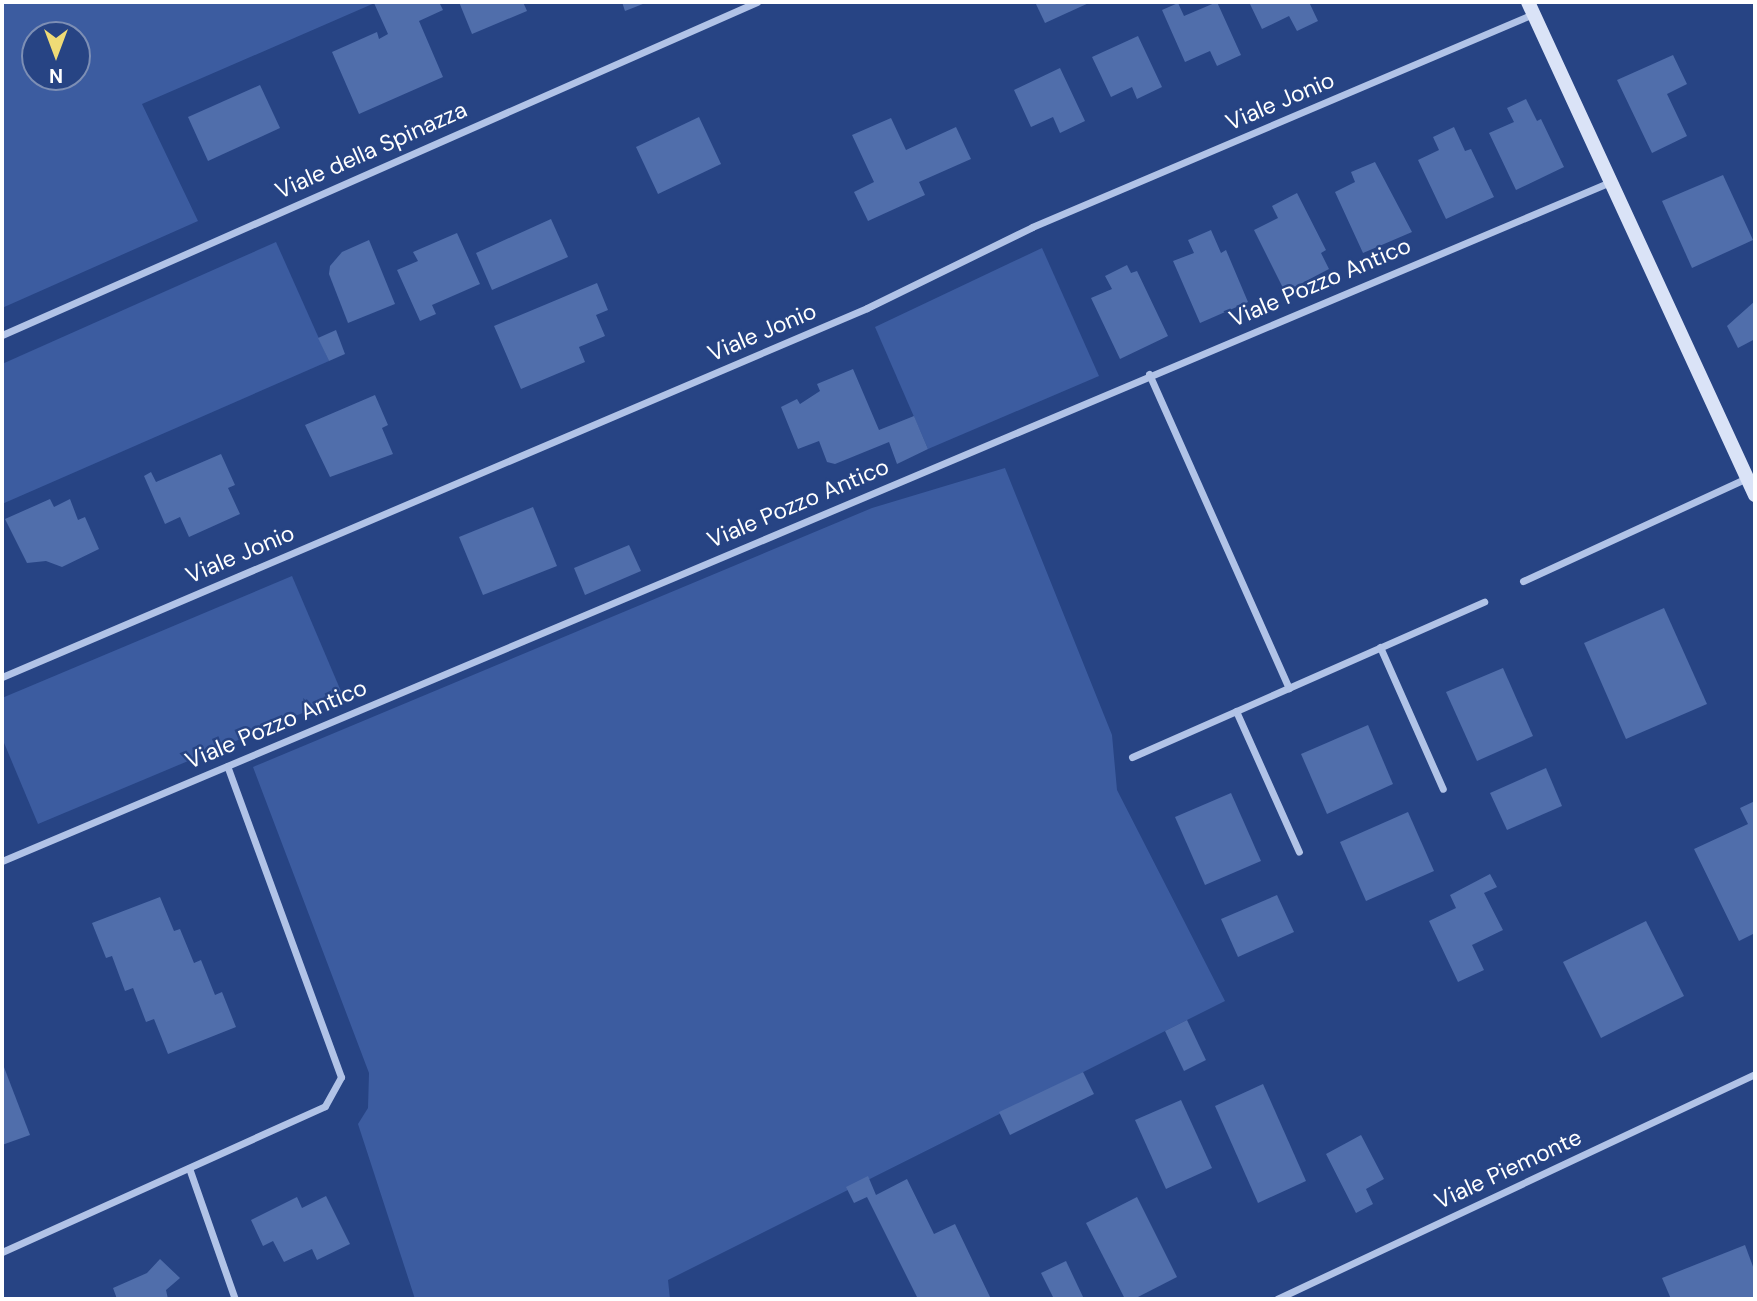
<!DOCTYPE html>
<html>
<head>
<meta charset="utf-8">
<style>
  body { margin:0 }
  #map { position:relative; width:1757px; height:1301px; overflow:hidden; background:#274484; font-family:"DM Sans",sans-serif }
  div>[style] { position:absolute }
  [style*='--x'] { left:calc(var(--x)*1px); top:calc(var(--y)*1px); width:calc(var(--w)*1px); rotate:calc(var(--a)*1deg) }
  .green>* { inset:0; background:#3c5ca0 }
  .building>* { inset:0; background:#506eab }
  .street>* { height:7px; margin:-3.5px; padding:0 3.5px; transform-origin:3.5px; border-radius:3.5px; background:#b1c3e7 }
  .secondary>* { height:14px; margin:-7px; padding:0 7px; transform-origin:7px; border-radius:7px; background:#dae3f7 }
  span { translate:-50% -50%; white-space:nowrap; text-align:center; line-height:1.15; -webkit-text-stroke:5px #274484; paint-order:stroke }
  .street-label { font-size:23px; color:#fff }
  .frame { position:absolute; inset:0; border:4px solid #fff; pointer-events:none }
  .north { position:absolute; left:21px; top:21px; width:70px; height:70px; box-sizing:border-box; background:#274484; border:2px solid #7d8fb5; border-radius:50%; rotate:180deg; font-size:19px; font-weight:700; line-height:28px; text-align:center; color:#fff }
  .north::after { content:''; display:block; margin:auto; width:24px; height:32px; background:#efdb76; clip-path:polygon(50% 0,100% 100%,50% 72%,0 100%) }
</style>
</head>
<body>
<div id="map">
  <div class="green">
    <div style="clip-path:polygon(evenodd,2px 2px,377px 2px,142px 104px,198px 221px,2px 308px,2px 2px,35px 35px,77px 35px,77px 77px,35px 77px,35px 35px)"></div>
    <div style="clip-path:polygon(276px 242px,329px 361px,2px 504px,2px 364px)"></div>
    <div style="clip-path:polygon(1042px 248px,1099px 376px,928px 449px,875px 327px)"></div>
    <div style="clip-path:polygon(1005px 468px,1112px 735px,1117px 790px,1225px 1001px,668px 1280px,670px 1299px,415px 1299px,358px 1124px,368px 1108px,369px 1073px,253px 767px,872px 508px)"></div>
    <div style="clip-path:polygon(292px 576px,343px 696px,38px 824px,2px 738px,2px 698px)"></div>
  </div>
  <div class="building">
    <div style="clip-path:polygon(439px 2px,443px 10px,419px 21px,443px 77px,359px 114px,332px 52px,377px 32px,379px 39px,388px 34px,374px 3px)"></div>
    <div style="clip-path:polygon(459px 2px,523px 2px,527px 11px,472px 34px)"></div>
    <div style="clip-path:polygon(622px 2px,648px 2px,625px 11px)"></div>
    <div style="clip-path:polygon(1035px 2px,1091px 2px,1045px 23px)"></div>
    <div style="clip-path:polygon(1217px 2px,1241px 55px,1217px 66px,1210px 51px,1185px 62px,1162px 10px,1178px 3px,1184px 16px)"></div>
    <div style="clip-path:polygon(1249px 2px,1309px 2px,1318px 21px,1297px 31px,1289px 16px,1262px 29px)"></div>
    <div style="clip-path:polygon(1138px 36px,1162px 87px,1137px 99px,1132px 87px,1111px 97px,1092px 57px)"></div>
    <div style="clip-path:polygon(1673px 55px,1687px 84px,1667px 94px,1687px 136px,1652px 153px,1617px 80px)"></div>
    <div style="clip-path:polygon(1060px 68px,1085px 121px,1060px 133px,1053px 117px,1031px 127px,1014px 90px)"></div>
    <div style="clip-path:polygon(260px 85px,280px 128px,208px 161px,188px 117px)"></div>
    <div style="clip-path:polygon(1526px 99px,1537px 121px,1541px 119px,1564px 167px,1516px 190px,1489px 133px,1514px 122px,1507px 108px)"></div>
    <div style="clip-path:polygon(699px 117px,721px 164px,658px 194px,636px 147px)"></div>
    <div style="clip-path:polygon(891px 118px,906px 150px,956px 127px,971px 159px,919px 182px,925px 195px,868px 221px,854px 192px,874px 182px,852px 135px)"></div>
    <div style="clip-path:polygon(1454px 127px,1465px 151px,1471px 149px,1494px 197px,1446px 219px,1418px 160px,1439px 150px,1433px 137px)"></div>
    <div style="clip-path:polygon(1375px 162px,1412px 232px,1363px 253px,1335px 192px,1355px 182px,1351px 172px)"></div>
    <div style="clip-path:polygon(1723px 175px,1753px 240px,1692px 268px,1662px 201px)"></div>
    <div style="clip-path:polygon(1297px 193px,1326px 250px,1321px 253px,1329px 269px,1285px 292px,1254px 230px,1278px 218px,1272px 206px)"></div>
    <div style="clip-path:polygon(551px 219px,568px 257px,492px 290px,476px 253px)"></div>
    <div style="clip-path:polygon(1211px 230px,1221px 253px,1226px 250px,1248px 302px,1200px 323px,1173px 261px,1194px 253px,1188px 240px)"></div>
    <div style="clip-path:polygon(457px 233px,480px 284px,432px 305px,436px 314px,420px 321px,397px 270px,418px 261px,413px 252px)"></div>
    <div style="clip-path:polygon(369px 240px,395px 304px,348px 323px,329px 274px,330px 266px,342px 252px)"></div>
    <div style="clip-path:polygon(1127px 265px,1131px 273px,1137px 271px,1168px 336px,1120px 359px,1091px 298px,1112px 289px,1105px 276px)"></div>
    <div style="clip-path:polygon(597px 283px,608px 310px,596px 315px,605px 336px,579px 347px,585px 362px,521px 389px,494px 326px)"></div>
    <div style="clip-path:polygon(1755px 301px,1755px 339px,1738px 348px,1727px 326px)"></div>
    <div style="clip-path:polygon(336px 330px,345px 354px,329px 361px,318px 338px)"></div>
    <div style="clip-path:polygon(853px 369px,879px 430px,914px 416px,928px 449px,897px 464px,889px 442px,835px 464px,827px 462px,819px 441px,798px 449px,781px 407px,797px 399px,800px 404px,820px 391px,817px 384px)"></div>
    <div style="clip-path:polygon(375px 395px,388px 425px,382px 428px,393px 454px,330px 477px,305px 425px)"></div>
    <div style="clip-path:polygon(221px 454px,235px 485px,228px 488px,240px 514px,189px 537px,180px 517px,165px 524px,144px 476px,151px 472px,156px 482px)"></div>
    <div style="clip-path:polygon(50px 499px,54px 507px,70px 499px,78px 520px,85px 517px,99px 549px,62px 567px,46px 561px,27px 563px,5px 519px)"></div>
    <div style="clip-path:polygon(533px 507px,557px 566px,483px 595px,459px 537px)"></div>
    <div style="clip-path:polygon(629px 545px,641px 571px,585px 595px,574px 568px)"></div>
    <div style="clip-path:polygon(1664px 608px,1707px 704px,1626px 739px,1584px 643px)"></div>
    <div style="clip-path:polygon(1503px 668px,1533px 736px,1477px 761px,1446px 692px)"></div>
    <div style="clip-path:polygon(1368px 725px,1393px 784px,1327px 814px,1301px 754px)"></div>
    <div style="clip-path:polygon(1546px 768px,1562px 806px,1507px 830px,1490px 793px)"></div>
    <div style="clip-path:polygon(1231px 793px,1261px 861px,1205px 885px,1175px 817px)"></div>
    <div style="clip-path:polygon(1755px 801px,1755px 933px,1739px 941px,1694px 849px,1748px 824px,1740px 808px)"></div>
    <div style="clip-path:polygon(1408px 812px,1434px 871px,1366px 901px,1340px 842px)"></div>
    <div style="clip-path:polygon(1490px 874px,1497px 887px,1484px 893px,1503px 930px,1472px 945px,1484px 970px,1458px 982px,1429px 921px,1456px 908px,1450px 895px)"></div>
    <div style="clip-path:polygon(1277px 895px,1294px 932px,1238px 957px,1221px 919px)"></div>
    <div style="clip-path:polygon(160px 897px,174px 931px,180px 929px,194px 963px,201px 960px,215px 995px,222px 992px,236px 1027px,168px 1054px,154px 1019px,146px 1022px,133px 988px,125px 991px,112px 956px,106px 958px,92px 923px)"></div>
    <div style="clip-path:polygon(1646px 921px,1684px 996px,1601px 1038px,1563px 962px)"></div>
    <div style="clip-path:polygon(1187px 1020px,1206px 1060px,1184px 1071px,1165px 1031px)"></div>
    <div style="clip-path:polygon(2px 1062px,30px 1135px,2px 1145px)"></div>
    <div style="clip-path:polygon(1083px 1072px,1094px 1094px,1010px 1135px,999px 1112px)"></div>
    <div style="clip-path:polygon(1263px 1084px,1306px 1181px,1258px 1203px,1215px 1106px)"></div>
    <div style="clip-path:polygon(1181px 1100px,1212px 1168px,1166px 1189px,1135px 1120px)"></div>
    <div style="clip-path:polygon(1361px 1135px,1384px 1179px,1366px 1189px,1373px 1204px,1356px 1213px,1326px 1154px)"></div>
    <div style="clip-path:polygon(868px 1176px,876px 1195px,907px 1179px,934px 1234px,955px 1224px,991px 1299px,918px 1299px,867px 1197px,854px 1203px,846px 1187px)"></div>
    <div style="clip-path:polygon(326px 1196px,350px 1244px,317px 1260px,312px 1249px,284px 1262px,273px 1241px,263px 1246px,251px 1220px,297px 1197px,302px 1208px)"></div>
    <div style="clip-path:polygon(1137px 1197px,1177px 1277px,1134px 1299px,1125px 1299px,1086px 1223px)"></div>
    <div style="clip-path:polygon(1745px 1245px,1755px 1272px,1755px 1299px,1671px 1299px,1662px 1278px)"></div>
    <div style="clip-path:polygon(160px 1259px,180px 1278px,166px 1290px,168px 1299px,117px 1299px,113px 1288px,147px 1273px)"></div>
    <div style="clip-path:polygon(1066px 1261px,1084px 1299px,1054px 1299px,1041px 1273px)"></div>
  </div>
  <div class="street">
    <div style="--x:2;--y:335;--w:825;--a:-23.8"></div>
    <div style="--x:1149;--y:374;--w:344;--a:66"></div>
    <div style="--x:1523;--y:581;--w:247;--a:-24.7"></div>
    <div style="--x:1380;--y:647;--w:155;--a:66.1"></div>
    <div style="--x:2;--y:677;--w:940;--a:-23.1"></div>
    <div style="--x:867;--y:308;--w:184;--a:-26.1"></div>
    <div style="--x:1032;--y:227;--w:544;--a:-23.03"></div>
    <div style="--x:1236;--y:711;--w:154;--a:65.9"></div>
    <div style="--x:1132;--y:757;--w:385;--a:-23.8"></div>
    <div style="--x:2;--y:861;--w:1745;--a:-22.89"></div>
    <div style="--x:189;--y:1168;--w:139;--a:70.7"></div>
    <div style="--x:2;--y:1252;--w:354;--a:-24.3"></div>
    <div style="--x:325;--y:1106;--w:33;--a:-61"></div>
    <div style="--x:341;--y:1077;--w:331;--a:-110.1"></div>
    <div style="--x:1277;--y:1299;--w:528;--a:-25.21"></div>
  </div>
  <div class="secondary">
    <div style="--x:1528;--y:2;--w:543;--a:65.28"></div>
  </div>
  <div class="street-label">
    <span style="left:1280px;top:101px;rotate:-23deg">Viale Jonio</span>
    <span style="left:371px;top:150px;rotate:-24deg">Viale della Spinazza</span>
    <span style="left:1320px;top:282px;rotate:-23deg">Viale Pozzo Antico</span>
    <span style="left:762px;top:332px;rotate:-23deg">Viale Jonio</span>
    <span style="left:798px;top:503px;rotate:-23deg">Viale Pozzo Antico</span>
    <span style="left:240px;top:554px;rotate:-23deg">Viale Jonio</span>
    <span style="left:276px;top:724px;rotate:-23deg">Viale Pozzo Antico</span>
    <span style="left:1508px;top:1169px;rotate:-25deg">Viale Piemonte</span>
  </div>
  <div class="frame"></div>
  <div class="north">N</div>
</div>
</body>
</html>
